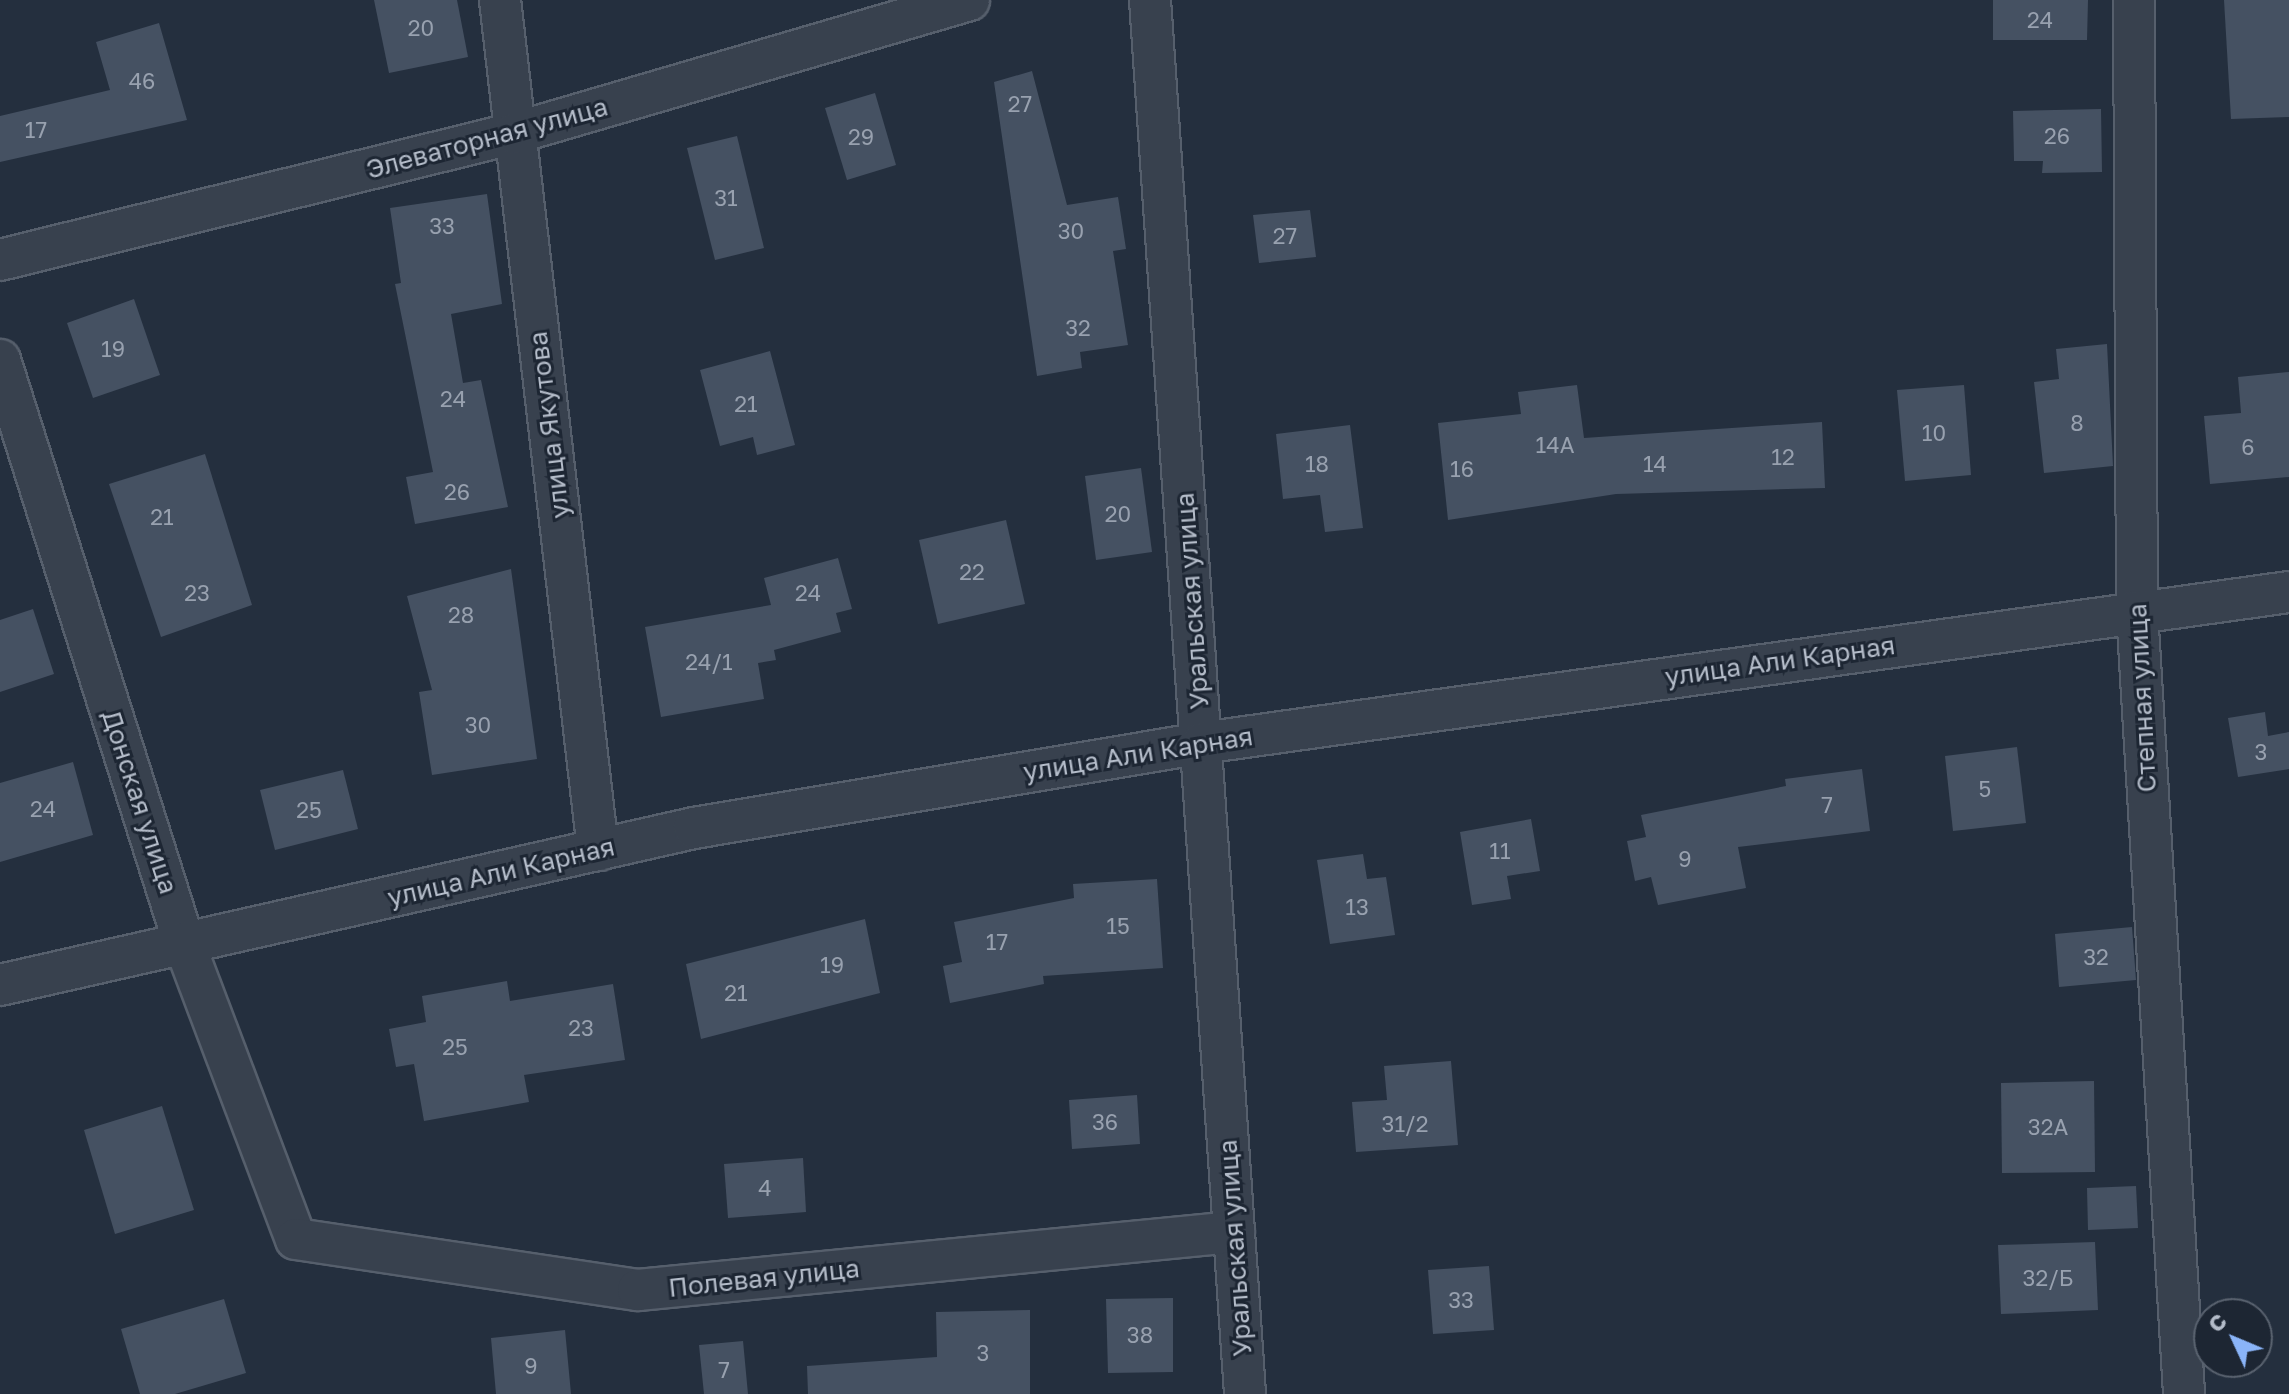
<!DOCTYPE html>
<html>
<head>
<meta charset="utf-8">
<style>
  body { margin:0 }
  #map { position:relative; width:2289px; height:1394px; overflow:hidden; background:#242f3e; font-family:"Golos Text",sans-serif }
  div>[style] { position:absolute }
  [style*='--x'] { left:calc(var(--x)*1px); top:calc(var(--y)*1px); width:calc(var(--w)*1px); rotate:calc(var(--a)*1deg) }
  .building>* { inset:0; background:#455162 }
  .roads { filter:drop-shadow(2px 0 #565f6c) drop-shadow(-2px 0 #565f6c) drop-shadow(0 2px #565f6c) drop-shadow(0 -2px #565f6c) }
  .minor>* { height:40px; margin:-20px; padding:0 20px; transform-origin:20px; border-radius:20px; background:#38414e }
  span { translate:-50% -50%; white-space:nowrap; text-align:center; line-height:1.15; -webkit-text-stroke:6px #1d2633; paint-order:stroke }
  .number-label { font-size:22px; color:#98a1af }
  .number-label span { -webkit-text-stroke-width:0 }
  .street-label { font-size:26px; color:#b4bcc9 }
  .north { position:absolute; left:2193px; top:1298px; width:80px; height:80px; box-sizing:border-box; background:#1d2633; border:2px solid #59626f; border-radius:50%; rotate:314deg; font-size:22px; font-weight:700; line-height:32px; text-align:center; color:#b4bcc9 }
  .north::after { content:''; display:block; margin:auto; width:28px; height:36px; background:#8ab4f8; clip-path:polygon(50% 0,100% 100%,50% 72%,0 100%) }
</style>
</head>
<body>
<div id="map">
  <div class="building">
    <div style="clip-path:polygon(374px 0,457px 0,468px 57px,389px 73px)"></div>
    <div style="clip-path:polygon(1993px 0,2088px 0,2087px 40px,1993px 40px)"></div>
    <div style="clip-path:polygon(2224px 0,2289px 0,2289px 117px,2231px 119px)"></div>
    <div style="clip-path:polygon(159px 23px,187px 120px,0 162px,0 116px,110px 90px,96px 42px)"></div>
    <div style="clip-path:polygon(1032px 71px,1067px 205px,1118px 197px,1126px 249px,1113px 251px,1128px 345px,1080px 352px,1082px 368px,1037px 376px,994px 82px)"></div>
    <div style="clip-path:polygon(875px 93px,896px 165px,847px 180px,825px 108px)"></div>
    <div style="clip-path:polygon(2101px 109px,2102px 172px,2042px 173px,2043px 161px,2014px 161px,2013px 111px)"></div>
    <div style="clip-path:polygon(737px 136px,764px 248px,715px 260px,687px 148px)"></div>
    <div style="clip-path:polygon(487px 194px,502px 304px,451px 314px,463px 383px,481px 380px,508px 507px,415px 524px,406px 477px,433px 472px,395px 284px,401px 283px,390px 208px)"></div>
    <div style="clip-path:polygon(1310px 210px,1316px 257px,1259px 263px,1253px 215px)"></div>
    <div style="clip-path:polygon(134px 299px,160px 375px,93px 398px,67px 323px)"></div>
    <div style="clip-path:polygon(2107px 344px,2113px 466px,2044px 473px,2034px 382px,2059px 379px,2056px 349px)"></div>
    <div style="clip-path:polygon(770px 351px,795px 445px,757px 455px,753px 437px,720px 446px,700px 370px)"></div>
    <div style="clip-path:polygon(2289px 372px,2289px 477px,2210px 484px,2204px 416px,2241px 413px,2238px 377px)"></div>
    <div style="clip-path:polygon(1577px 385px,1584px 438px,1822px 422px,1825px 488px,1616px 494px,1448px 520px,1438px 423px,1521px 414px,1518px 392px)"></div>
    <div style="clip-path:polygon(1964px 385px,1971px 475px,1905px 481px,1897px 390px)"></div>
    <div style="clip-path:polygon(1350px 425px,1363px 528px,1325px 532px,1320px 495px,1283px 499px,1276px 434px)"></div>
    <div style="clip-path:polygon(205px 454px,252px 605px,161px 637px,109px 484px)"></div>
    <div style="clip-path:polygon(1141px 468px,1152px 552px,1096px 560px,1085px 476px)"></div>
    <div style="clip-path:polygon(1006px 520px,1025px 604px,938px 624px,919px 540px)"></div>
    <div style="clip-path:polygon(838px 558px,852px 609px,836px 613px,841px 632px,774px 650px,776px 660px,758px 663px,764px 699px,661px 717px,645px 627px,771px 605px,764px 578px)"></div>
    <div style="clip-path:polygon(511px 569px,537px 759px,432px 775px,419px 692px,432px 690px,407px 596px)"></div>
    <div style="clip-path:polygon(33px 609px,54px 674px,0 692px,0 620px)"></div>
    <div style="clip-path:polygon(2265px 712px,2268px 736px,2289px 732px,2289px 769px,2238px 777px,2228px 718px)"></div>
    <div style="clip-path:polygon(2017px 747px,2026px 823px,1953px 831px,1945px 756px)"></div>
    <div style="clip-path:polygon(73px 762px,93px 835px,0 862px,0 783px)"></div>
    <div style="clip-path:polygon(1862px 769px,1870px 831px,1738px 847px,1746px 888px,1658px 905px,1651px 877px,1635px 881px,1627px 841px,1646px 837px,1641px 815px,1786px 786px,1785px 779px)"></div>
    <div style="clip-path:polygon(343px 770px,358px 829px,275px 850px,260px 790px)"></div>
    <div style="clip-path:polygon(1531px 819px,1540px 871px,1507px 876px,1511px 899px,1472px 905px,1460px 832px)"></div>
    <div style="clip-path:polygon(1363px 854px,1367px 879px,1386px 877px,1395px 935px,1330px 944px,1317px 860px)"></div>
    <div style="clip-path:polygon(1157px 879px,1163px 968px,1043px 976px,1044px 984px,950px 1003px,943px 966px,962px 962px,954px 922px,1074px 898px,1073px 884px)"></div>
    <div style="clip-path:polygon(865px 919px,880px 993px,701px 1039px,686px 964px)"></div>
    <div style="clip-path:polygon(2132px 927px,2136px 980px,2059px 987px,2055px 934px)"></div>
    <div style="clip-path:polygon(507px 981px,510px 1001px,613px 984px,625px 1060px,524px 1075px,529px 1102px,424px 1121px,414px 1064px,396px 1067px,389px 1029px,426px 1022px,422px 996px)"></div>
    <div style="clip-path:polygon(1451px 1061px,1458px 1145px,1356px 1152px,1352px 1102px,1387px 1100px,1384px 1066px)"></div>
    <div style="clip-path:polygon(2094px 1081px,2095px 1172px,2002px 1173px,2001px 1083px)"></div>
    <div style="clip-path:polygon(1137px 1095px,1140px 1144px,1072px 1149px,1069px 1100px)"></div>
    <div style="clip-path:polygon(162px 1106px,194px 1210px,115px 1234px,84px 1130px)"></div>
    <div style="clip-path:polygon(803px 1158px,806px 1212px,728px 1218px,724px 1164px)"></div>
    <div style="clip-path:polygon(2136px 1186px,2138px 1228px,2088px 1230px,2087px 1188px)"></div>
    <div style="clip-path:polygon(2095px 1242px,2098px 1310px,2001px 1314px,1998px 1245px)"></div>
    <div style="clip-path:polygon(1489px 1266px,1494px 1330px,1433px 1334px,1428px 1270px)"></div>
    <div style="clip-path:polygon(1173px 1298px,1173px 1372px,1108px 1373px,1106px 1299px)"></div>
    <div style="clip-path:polygon(224px 1299px,246px 1373px,175px 1394px,140px 1394px,121px 1329px)"></div>
    <div style="clip-path:polygon(1030px 1310px,1030px 1394px,808px 1394px,807px 1366px,937px 1357px,936px 1312px)"></div>
    <div style="clip-path:polygon(565px 1330px,571px 1394px,496px 1394px,491px 1338px)"></div>
    <div style="clip-path:polygon(743px 1341px,748px 1394px,704px 1394px,699px 1345px)"></div>
  </div>
  <div class="roads">
    <div class="minor">
      <div style="--x:500;--y:0;--w:856;--a:83.42"></div>
      <div style="--x:1150;--y:0;--w:1397;--a:86.1"></div>
      <div style="--x:2134;--y:0;--w:611;--a:89.72"></div>
      <div style="--x:2137;--y:611;--w:784;--a:86.56"></div>
      <div style="--x:0;--y:260;--w:530;--a:-13.85"></div>
      <div style="--x:515;--y:133;--w:473;--a:-16.3"></div>
      <div style="--x:0;--y:360;--w:611;--a:72.48"></div>
      <div style="--x:184;--y:943;--w:316;--a:69.3"></div>
      <div style="--x:296;--y:1239;--w:346;--a:8.5"></div>
      <div style="--x:638;--y:1290;--w:599;--a:-5.56"></div>
      <div style="--x:0;--y:985;--w:712;--a:-12.75"></div>
      <div style="--x:694;--y:828;--w:515;--a:-9.5"></div>
      <div style="--x:1202;--y:743;--w:1097;--a:-7.91"></div>
    </div>
  </div>
  <div class="number-label">
    <span style="left:2040px;top:20px">24</span>
    <span style="left:421px;top:28px">20</span>
    <span style="left:142px;top:81px">46</span>
    <span style="left:1020px;top:104px">27</span>
    <span style="left:36px;top:130px">17</span>
    <span style="left:2057px;top:136px">26</span>
    <span style="left:861px;top:137px">29</span>
    <span style="left:726px;top:198px">31</span>
    <span style="left:442px;top:226px">33</span>
    <span style="left:1071px;top:231px">30</span>
    <span style="left:1285px;top:236px">27</span>
    <span style="left:1078px;top:328px">32</span>
    <span style="left:113px;top:349px">19</span>
    <span style="left:453px;top:399px">24</span>
    <span style="left:746px;top:404px">21</span>
    <span style="left:2077px;top:423px">8</span>
    <span style="left:1934px;top:433px">10</span>
    <span style="left:1555px;top:445px">14А</span>
    <span style="left:2248px;top:447px">6</span>
    <span style="left:1783px;top:457px">12</span>
    <span style="left:1317px;top:464px">18</span>
    <span style="left:1655px;top:464px">14</span>
    <span style="left:1462px;top:469px">16</span>
    <span style="left:457px;top:492px">26</span>
    <span style="left:1118px;top:514px">20</span>
    <span style="left:162px;top:517px">21</span>
    <span style="left:972px;top:572px">22</span>
    <span style="left:197px;top:593px">23</span>
    <span style="left:808px;top:593px">24</span>
    <span style="left:461px;top:615px">28</span>
    <span style="left:709px;top:662px">24/1</span>
    <span style="left:478px;top:725px">30</span>
    <span style="left:2261px;top:752px">3</span>
    <span style="left:1985px;top:789px">5</span>
    <span style="left:1827px;top:805px">7</span>
    <span style="left:43px;top:809px">24</span>
    <span style="left:309px;top:810px">25</span>
    <span style="left:1500px;top:851px">11</span>
    <span style="left:1685px;top:859px">9</span>
    <span style="left:1357px;top:907px">13</span>
    <span style="left:1118px;top:926px">15</span>
    <span style="left:997px;top:942px">17</span>
    <span style="left:2096px;top:957px">32</span>
    <span style="left:832px;top:965px">19</span>
    <span style="left:736px;top:993px">21</span>
    <span style="left:581px;top:1028px">23</span>
    <span style="left:455px;top:1047px">25</span>
    <span style="left:1105px;top:1122px">36</span>
    <span style="left:1405px;top:1124px">31/2</span>
    <span style="left:2048px;top:1127px">32А</span>
    <span style="left:765px;top:1188px">4</span>
    <span style="left:2048px;top:1278px">32/Б</span>
    <span style="left:1461px;top:1300px">33</span>
    <span style="left:1140px;top:1335px">38</span>
    <span style="left:983px;top:1353px">3</span>
    <span style="left:531px;top:1366px">9</span>
    <span style="left:724px;top:1370px">7</span>
  </div>
  <div class="street-label">
    <span style="left:487px;top:138px;rotate:-15deg">Элеваторная улица</span>
    <span style="left:549px;top:425px;rotate:-97deg">улица Якутова</span>
    <span style="left:1192px;top:601px;rotate:-94deg">Уральская улица</span>
    <span style="left:1780px;top:661px;rotate:-8deg">улица Али Карная</span>
    <span style="left:2142px;top:698px;rotate:-93deg">Степная улица</span>
    <span style="left:1138px;top:754px;rotate:-9deg">улица Али Карная</span>
    <span style="left:140px;top:802px;rotate:72deg">Донская улица</span>
    <span style="left:501px;top:872px;rotate:-13deg">улица Али Карная</span>
    <span style="left:1235px;top:1248px;rotate:-94deg">Уральская улица</span>
    <span style="left:764px;top:1278px;rotate:-6deg">Полевая улица</span>
  </div>
  <div class="north">С</div>
</div>
</body>
</html>
